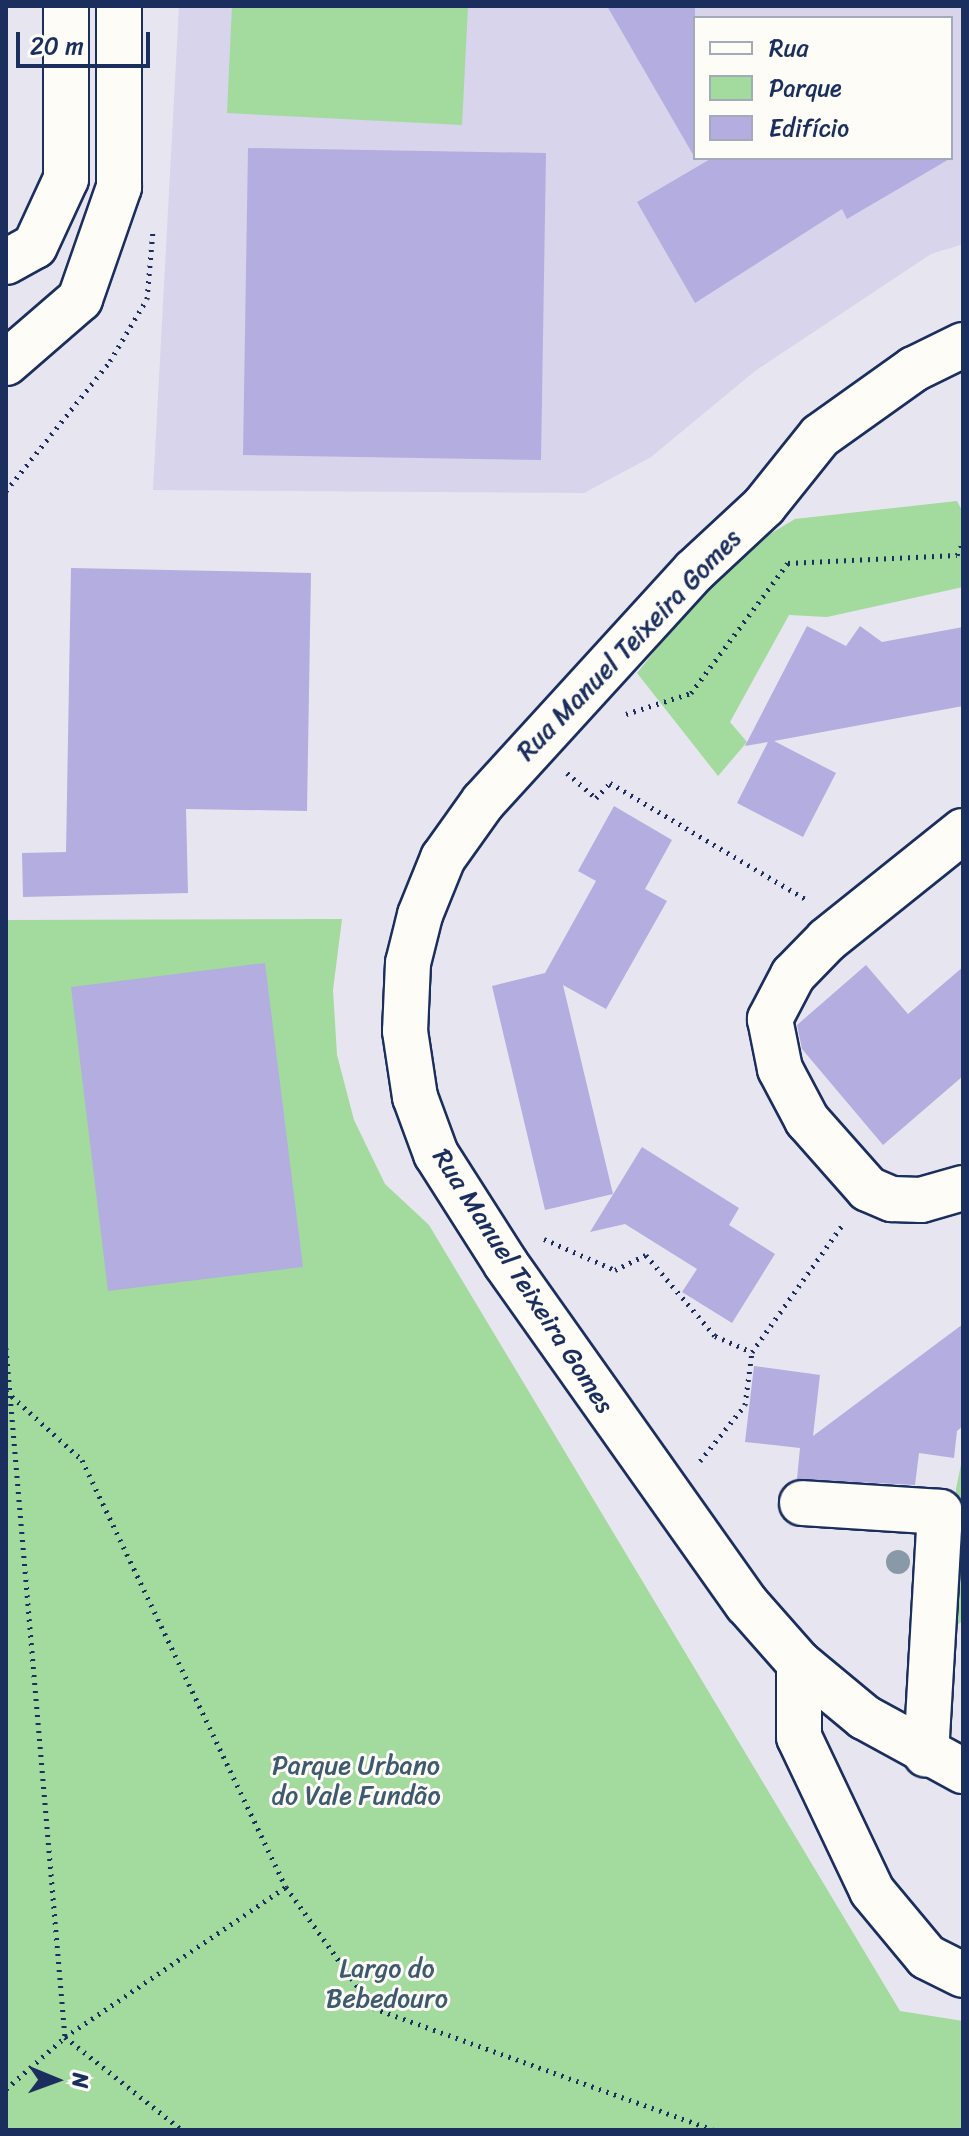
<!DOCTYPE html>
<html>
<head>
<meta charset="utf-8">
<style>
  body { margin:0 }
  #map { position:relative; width:969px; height:2136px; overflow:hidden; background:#e7e5f0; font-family:Sriracha,sans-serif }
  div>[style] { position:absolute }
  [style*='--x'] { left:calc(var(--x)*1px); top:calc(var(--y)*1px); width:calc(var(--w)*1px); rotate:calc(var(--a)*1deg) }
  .built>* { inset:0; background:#d7d4eb }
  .green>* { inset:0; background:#a3da9d }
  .building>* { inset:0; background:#b3aedf }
  .path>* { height:5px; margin-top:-2.5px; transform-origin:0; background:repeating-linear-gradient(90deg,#1b2f5e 0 2px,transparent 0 8px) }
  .roads { filter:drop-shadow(2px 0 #1b2f5e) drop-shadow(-2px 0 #1b2f5e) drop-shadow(0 2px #1b2f5e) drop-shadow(0 -2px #1b2f5e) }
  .minor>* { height:44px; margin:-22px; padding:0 22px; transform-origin:22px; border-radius:22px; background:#fdfcf7 }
  .major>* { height:44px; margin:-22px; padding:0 22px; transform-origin:22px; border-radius:22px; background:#fdfcf7 }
  .trees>* { width:24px; height:24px; margin:-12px; border-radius:50%; background:#8a99a8 }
  span { translate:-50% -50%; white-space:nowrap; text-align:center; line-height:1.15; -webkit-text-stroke:6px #fdfcf7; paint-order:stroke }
  .street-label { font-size:26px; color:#1b2f5e }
  .park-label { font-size:26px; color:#3d5a6e }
  .frame { position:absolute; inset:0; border:8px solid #1b2f5e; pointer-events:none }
  .legend { position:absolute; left:693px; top:16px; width:260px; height:144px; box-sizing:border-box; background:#fdfcf7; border:2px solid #a3aaba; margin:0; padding:10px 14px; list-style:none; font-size:24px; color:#1b2f5e }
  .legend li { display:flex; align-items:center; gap:16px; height:40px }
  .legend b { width:40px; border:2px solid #a3aaba }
  .north { position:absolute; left:16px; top:2040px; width:80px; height:80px; -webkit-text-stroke:6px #fdfcf7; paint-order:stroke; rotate:91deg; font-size:22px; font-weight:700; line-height:32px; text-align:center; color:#1b2f5e }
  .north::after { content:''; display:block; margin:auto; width:28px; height:36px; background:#1b2f5e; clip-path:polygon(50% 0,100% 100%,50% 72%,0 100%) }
  .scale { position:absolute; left:16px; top:32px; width:134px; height:36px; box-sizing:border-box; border:4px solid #1b2f5e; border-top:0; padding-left:10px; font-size:24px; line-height:28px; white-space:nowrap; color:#1b2f5e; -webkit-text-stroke:6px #fdfcf7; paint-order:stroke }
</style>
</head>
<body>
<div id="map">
  <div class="built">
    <div style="clip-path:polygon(evenodd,179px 6px,963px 6px,963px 244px,931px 254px,755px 371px,651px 457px,584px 493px,153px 490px,179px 6px,695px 18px,951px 18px,951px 158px,695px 158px,695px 18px)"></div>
  </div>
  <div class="green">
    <div style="clip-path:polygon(232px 6px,468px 6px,462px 125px,227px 113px)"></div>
    <div style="clip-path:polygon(957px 501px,963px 512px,963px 587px,827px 617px,789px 615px,730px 722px,747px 742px,718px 776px,637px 673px,730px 558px,795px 519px)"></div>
    <div style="clip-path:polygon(342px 919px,333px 990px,337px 1055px,354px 1120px,385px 1184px,429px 1225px,900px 2011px,963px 2021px,963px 2130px,6px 2130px,6px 920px)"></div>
    <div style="clip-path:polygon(963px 1455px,963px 1621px,955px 1626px,956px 1489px)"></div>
  </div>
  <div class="building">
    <div style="clip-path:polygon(607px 6px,695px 6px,695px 158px)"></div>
    <div style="clip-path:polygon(248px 148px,546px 153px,541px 460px,243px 455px)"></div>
    <div style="clip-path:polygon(712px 158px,951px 158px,847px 219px,842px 209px,695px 303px,637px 202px)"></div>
    <div style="clip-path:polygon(71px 568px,311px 573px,307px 811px,186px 809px,188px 893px,23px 897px,22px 853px,66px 852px)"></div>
    <div style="clip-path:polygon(807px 626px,846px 646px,860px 626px,882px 642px,963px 627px,963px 706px,774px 741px,836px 773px,803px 837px,737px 803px,768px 742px,745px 746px)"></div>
    <div style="clip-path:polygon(614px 806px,672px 840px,645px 889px,667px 901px,606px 1009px,563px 985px,613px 1194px,545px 1210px,492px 986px,545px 973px,596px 881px,578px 871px)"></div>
    <div style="clip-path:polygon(265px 963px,303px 1267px,108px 1291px,71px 987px)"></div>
    <div style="clip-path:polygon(866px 965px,908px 1014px,963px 967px,963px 1076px,883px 1145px,802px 1049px,797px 1025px)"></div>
    <div style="clip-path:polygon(642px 1147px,739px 1208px,729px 1225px,775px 1254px,732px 1323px,682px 1292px,697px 1269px,625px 1224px,590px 1232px)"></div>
    <div style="clip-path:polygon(963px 1324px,963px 1426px,957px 1431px,954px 1458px,919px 1453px,915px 1485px,797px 1479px,800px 1448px,745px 1442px,754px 1366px,820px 1375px,813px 1436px)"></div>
  </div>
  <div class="path">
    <div style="--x:6;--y:491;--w:166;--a:-51.3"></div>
    <div style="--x:110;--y:361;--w:72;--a:-59.2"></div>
    <div style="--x:147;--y:299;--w:68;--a:-85"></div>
    <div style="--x:626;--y:714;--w:68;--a:-17.9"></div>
    <div style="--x:691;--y:693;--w:162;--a:-53.3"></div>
    <div style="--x:788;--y:563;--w:169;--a:-2.7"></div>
    <div style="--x:957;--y:555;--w:14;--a:-65"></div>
    <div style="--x:567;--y:773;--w:38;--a:41"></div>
    <div style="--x:596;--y:798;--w:21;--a:-47"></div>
    <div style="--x:610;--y:783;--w:227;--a:30.7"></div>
    <div style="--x:544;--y:1239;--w:77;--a:23.6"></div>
    <div style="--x:615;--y:1270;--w:34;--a:-26"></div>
    <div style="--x:646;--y:1255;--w:106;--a:49.6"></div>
    <div style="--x:715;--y:1336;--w:40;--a:23.4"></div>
    <div style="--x:6;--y:1348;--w:692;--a:85.11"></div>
    <div style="--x:65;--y:2037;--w:149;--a:38.5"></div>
    <div style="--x:6;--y:1391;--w:103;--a:42.2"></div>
    <div style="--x:82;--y:1460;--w:473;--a:64.5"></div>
    <div style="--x:286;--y:1887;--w:149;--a:54.3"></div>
    <div style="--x:373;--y:2008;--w:361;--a:19.7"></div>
    <div style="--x:700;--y:1461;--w:72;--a:-51.2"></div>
    <div style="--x:745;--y:1405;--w:53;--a:-82.5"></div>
    <div style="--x:752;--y:1352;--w:157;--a:-54.6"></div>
    <div style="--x:6;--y:2089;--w:79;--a:-41.4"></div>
    <div style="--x:65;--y:2037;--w:267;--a:-34.2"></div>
  </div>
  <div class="roads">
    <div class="minor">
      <div style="--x:963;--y:345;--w:55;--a:153.9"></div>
      <div style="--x:914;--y:369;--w:115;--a:144.5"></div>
      <div style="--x:820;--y:436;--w:90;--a:128.7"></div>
      <div style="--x:764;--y:506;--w:96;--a:137.1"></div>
      <div style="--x:694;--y:571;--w:313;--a:132.4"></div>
      <div style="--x:483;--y:802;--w:69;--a:125.5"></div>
      <div style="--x:443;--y:858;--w:61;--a:112"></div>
      <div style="--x:420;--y:915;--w:49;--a:104"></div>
      <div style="--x:408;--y:963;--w:68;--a:92.5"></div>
      <div style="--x:405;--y:1031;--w:67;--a:81.4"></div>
      <div style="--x:415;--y:1097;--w:61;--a:69.8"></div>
      <div style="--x:436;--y:1154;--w:130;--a:57.5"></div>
      <div style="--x:506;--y:1264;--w:417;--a:54.7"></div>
      <div style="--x:747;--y:1604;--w:79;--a:48.6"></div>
      <div style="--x:799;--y:1663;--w:85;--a:39.7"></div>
      <div style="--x:864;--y:1717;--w:113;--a:28.6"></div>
      <div style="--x:963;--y:831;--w:174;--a:141.3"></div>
      <div style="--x:827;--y:940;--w:49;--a:134.2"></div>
      <div style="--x:793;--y:975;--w:50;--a:117.6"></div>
      <div style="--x:770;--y:1019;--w:51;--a:78.7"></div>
      <div style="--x:780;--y:1069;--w:58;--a:62.1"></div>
      <div style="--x:807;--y:1120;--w:92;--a:48.5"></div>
      <div style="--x:868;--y:1189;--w:26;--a:23"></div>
      <div style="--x:892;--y:1199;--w:29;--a:2"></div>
      <div style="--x:921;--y:1200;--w:44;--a:-15.9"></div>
      <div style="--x:802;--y:1503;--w:138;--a:3.7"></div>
      <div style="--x:940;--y:1512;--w:243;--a:93.3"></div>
      <div style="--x:799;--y:1663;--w:74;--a:90"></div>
      <div style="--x:799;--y:1737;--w:170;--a:64.6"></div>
      <div style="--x:872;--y:1891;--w:86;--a:50.2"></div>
      <div style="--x:927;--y:1957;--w:40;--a:26.6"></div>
    </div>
    <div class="major">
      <div style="--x:6;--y:262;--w:33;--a:-29"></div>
      <div style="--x:35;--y:246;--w:74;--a:-65.2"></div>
      <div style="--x:66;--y:179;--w:173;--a:-90"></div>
      <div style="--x:6;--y:363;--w:98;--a:-40.9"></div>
      <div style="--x:80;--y:299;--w:119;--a:-70.8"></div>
      <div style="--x:119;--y:187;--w:181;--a:-90"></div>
    </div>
  </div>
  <div class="trees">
    <div style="left:898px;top:1562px"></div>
  </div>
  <div class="street-label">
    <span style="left:629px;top:645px;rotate:-46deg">Rua Manuel Teixeira Gomes</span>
    <span style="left:523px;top:1281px;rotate:57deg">Rua Manuel Teixeira Gomes</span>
  </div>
  <div class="park-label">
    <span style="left:356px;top:1781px">Parque Urbano<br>do Vale Fundão</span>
    <span style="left:387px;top:1984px">Largo do<br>Bebedouro</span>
  </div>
  <div class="frame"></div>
  <ul class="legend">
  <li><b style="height:10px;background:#fdfcf7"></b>Rua</li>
  <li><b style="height:22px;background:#a3da9d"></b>Parque</li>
  <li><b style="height:22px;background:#b3aedf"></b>Edifício</li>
  </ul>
  <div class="north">N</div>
  <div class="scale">20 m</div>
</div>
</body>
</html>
